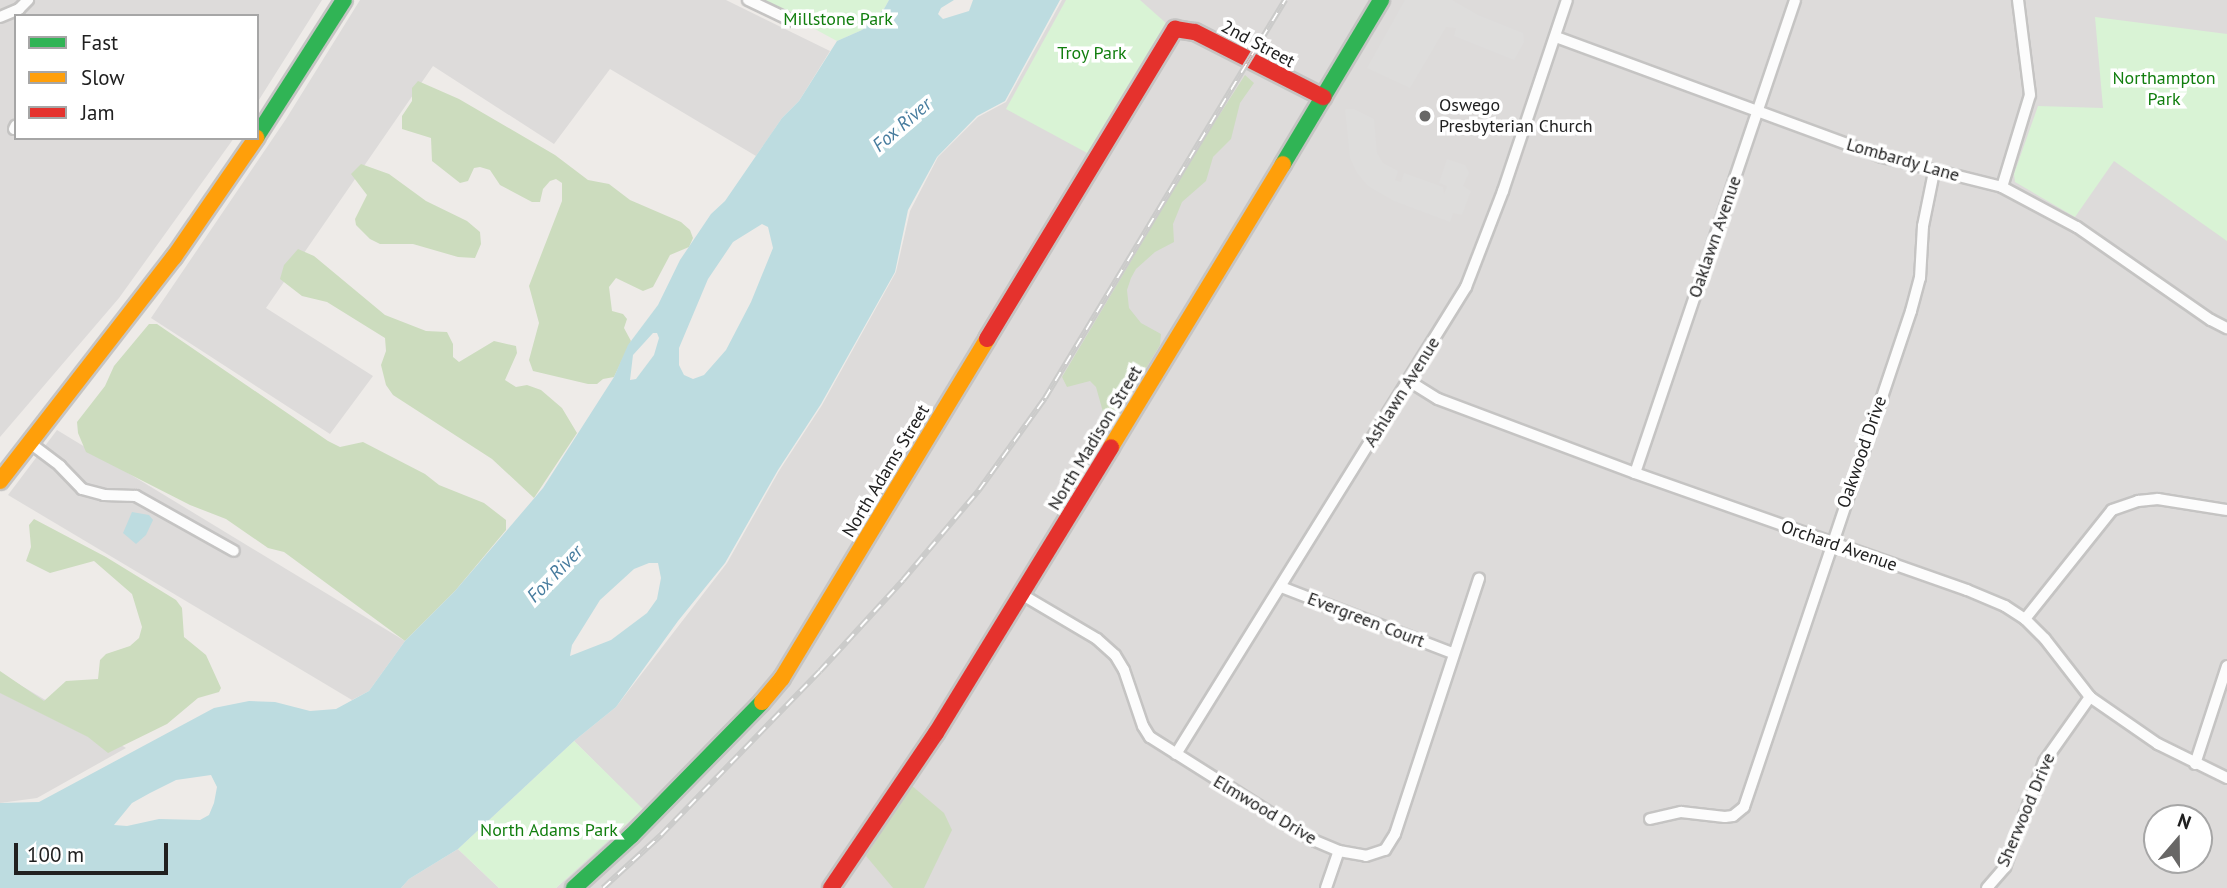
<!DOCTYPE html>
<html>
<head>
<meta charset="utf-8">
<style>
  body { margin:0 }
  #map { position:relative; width:2227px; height:888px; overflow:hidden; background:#eeebe8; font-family:"PT Sans",sans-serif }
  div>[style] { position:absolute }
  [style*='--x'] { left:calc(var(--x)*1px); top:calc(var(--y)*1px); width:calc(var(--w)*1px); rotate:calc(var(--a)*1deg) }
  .residential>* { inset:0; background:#dddbda }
  .forest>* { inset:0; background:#ccdcbe }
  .park>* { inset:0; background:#d9f3d5 }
  .parking>* { inset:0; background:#dedddc }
  .water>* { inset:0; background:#bddce0 }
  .roads { filter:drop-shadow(2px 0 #c5c4c3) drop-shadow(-2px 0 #c5c4c3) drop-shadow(0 2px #c5c4c3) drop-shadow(0 -2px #c5c4c3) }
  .street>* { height:10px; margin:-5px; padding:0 5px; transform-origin:5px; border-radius:5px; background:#fcfcfc }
  .fast>* { height:16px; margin:-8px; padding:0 8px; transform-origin:8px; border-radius:8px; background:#30b455 }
  .slow>* { height:16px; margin:-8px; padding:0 8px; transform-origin:8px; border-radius:8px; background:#ff9f0a }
  .jam>* { height:16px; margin:-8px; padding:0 8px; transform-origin:8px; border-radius:8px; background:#e5322d }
  .rail>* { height:6px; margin-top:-3px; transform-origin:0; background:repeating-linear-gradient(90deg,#fff 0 10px,#cbcbca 0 20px); box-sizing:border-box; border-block:2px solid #cbcbca }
  .dots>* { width:19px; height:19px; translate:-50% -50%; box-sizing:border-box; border:4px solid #fff; border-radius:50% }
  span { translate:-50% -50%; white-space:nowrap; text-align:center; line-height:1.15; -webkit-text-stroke:7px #fff; paint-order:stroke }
  .park-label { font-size:18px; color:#117e0e }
  .street-label { font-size:18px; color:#202020 }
  .poi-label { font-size:18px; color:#202020 }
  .left { translate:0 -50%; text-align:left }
  .water-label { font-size:19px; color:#477c9e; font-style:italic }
  .legend { position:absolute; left:14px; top:14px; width:245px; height:126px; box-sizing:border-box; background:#fff; border:2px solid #a6a6a6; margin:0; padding:9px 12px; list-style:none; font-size:21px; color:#202020 }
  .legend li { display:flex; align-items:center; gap:14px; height:35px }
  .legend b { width:35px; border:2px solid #a6a6a6 }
  .north { position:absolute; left:2143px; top:804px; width:70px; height:70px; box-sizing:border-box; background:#fff; border:2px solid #a6a6a6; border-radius:50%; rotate:20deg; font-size:19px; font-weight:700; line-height:28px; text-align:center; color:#202020 }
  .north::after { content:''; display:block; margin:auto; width:24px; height:32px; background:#686766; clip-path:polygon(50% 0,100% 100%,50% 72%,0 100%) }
  .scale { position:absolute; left:14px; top:843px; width:154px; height:32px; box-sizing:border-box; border:4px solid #202020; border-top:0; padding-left:9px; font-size:21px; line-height:24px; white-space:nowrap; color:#202020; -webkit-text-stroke:5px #fff; paint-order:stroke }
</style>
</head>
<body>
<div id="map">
  <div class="residential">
    <div style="clip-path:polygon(0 0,322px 0,257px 103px,257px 16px,16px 16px,16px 138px,234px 138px,119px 298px,0 437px)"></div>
    <div style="clip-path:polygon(360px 0,726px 0,830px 51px,799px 101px,782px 118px,756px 156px,610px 69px,554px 144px,433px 66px,266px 308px,373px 376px,330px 434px,151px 318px,286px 119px)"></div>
    <div style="clip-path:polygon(evenodd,1062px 0,2227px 0,2227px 888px,556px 888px,642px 809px,574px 741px,616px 707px,727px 563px,779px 471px,822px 405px,896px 272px,910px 211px,938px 157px,978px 117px,1006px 102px,1062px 0,2157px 818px,2199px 818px,2199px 860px,2157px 860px,2157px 818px)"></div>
    <div style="clip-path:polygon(57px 430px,405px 641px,369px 691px,352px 700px,8px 495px)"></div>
    <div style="clip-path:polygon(0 673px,126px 748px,37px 798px,0 803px)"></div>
    <div style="clip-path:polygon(458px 849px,499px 888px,401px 888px,409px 879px)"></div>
  </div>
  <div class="forest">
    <div style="clip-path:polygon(1245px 75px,1254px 83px,1240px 103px,1231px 139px,1213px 157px,1206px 181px,1182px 202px,1173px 224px,1174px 242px,1155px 252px,1136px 269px,1131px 278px,1127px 290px,1129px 308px,1141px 323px,1161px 334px,1160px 345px,1096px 452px,1091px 446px,1103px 412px,1096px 387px,1090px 381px,1067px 387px,1062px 377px,1200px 145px)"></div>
    <div style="clip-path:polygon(418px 81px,459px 99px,555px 155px,588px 180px,609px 184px,630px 200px,681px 222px,690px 230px,693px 238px,689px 247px,670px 255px,653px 287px,643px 291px,616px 278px,609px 287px,612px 311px,623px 314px,627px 319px,624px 328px,631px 341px,614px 377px,603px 379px,597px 384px,588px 384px,533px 371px,529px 360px,539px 323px,529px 286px,562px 201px,562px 183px,556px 179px,550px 181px,543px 189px,540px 202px,532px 202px,500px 185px,490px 170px,480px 167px,474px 168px,468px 181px,460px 183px,432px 161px,431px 138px,402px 129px,402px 116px,412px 101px,412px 88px)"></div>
    <div style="clip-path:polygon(361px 164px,389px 174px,426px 201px,467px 221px,480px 232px,481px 244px,475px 258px,458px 257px,413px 244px,380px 244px,370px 239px,356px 225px,355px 219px,367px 195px,351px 174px)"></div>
    <div style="clip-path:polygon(298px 249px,314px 256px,385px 315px,426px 331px,447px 332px,453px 344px,453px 357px,459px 362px,494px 341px,516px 346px,517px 353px,505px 380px,516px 387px,527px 385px,541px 390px,562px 408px,577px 433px,534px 498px,492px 459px,393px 395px,386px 385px,381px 365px,386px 351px,385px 338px,327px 302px,302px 296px,280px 279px,284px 265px)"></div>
    <div style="clip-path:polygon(149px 324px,157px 324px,328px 441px,340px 447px,363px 442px,425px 474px,439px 485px,484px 503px,506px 520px,506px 530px,455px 591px,405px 641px,284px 552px,268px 548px,226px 519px,190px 505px,86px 452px,78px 433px,77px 422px,105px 386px,114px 366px)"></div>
    <div style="clip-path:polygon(34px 519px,106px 557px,176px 600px,182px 608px,184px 637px,206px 655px,221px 688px,219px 692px,198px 698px,167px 724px,108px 753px,88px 737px,0 693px,0 671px,44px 701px,66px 681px,98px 679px,100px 660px,106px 654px,130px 646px,139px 638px,142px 627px,132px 594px,94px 561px,50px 573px,26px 561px,31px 547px,29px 525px)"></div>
    <div style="clip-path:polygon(911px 785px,944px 813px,952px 830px,924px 888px,893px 888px,866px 856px)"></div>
  </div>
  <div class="park">
    <div style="clip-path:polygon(761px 0,889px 0,884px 9px,862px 30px,837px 41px)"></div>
    <div style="clip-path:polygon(1066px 0,1140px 0,1167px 24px,1089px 154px,1006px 109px)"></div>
    <div style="clip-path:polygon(2095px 17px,2227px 34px,2227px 241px,2114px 161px,2075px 217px,2015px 182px,2014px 174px,2038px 106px,2103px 108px)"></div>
    <div style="clip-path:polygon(574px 741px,643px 809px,556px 888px,499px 888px,458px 849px)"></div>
  </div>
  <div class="parking">
    <div style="clip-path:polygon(1405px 0,1452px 0,1478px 15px,1523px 33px,1524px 42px,1514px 60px,1454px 36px,1456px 28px,1446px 27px,1410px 88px,1367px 68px)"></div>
    <div style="clip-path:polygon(1345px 109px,1354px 109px,1374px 119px,1377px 153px,1383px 163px,1398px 171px,1395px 180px,1401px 182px,1404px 173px,1443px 187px,1444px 194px,1447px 186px,1439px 183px,1447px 159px,1465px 165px,1469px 173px,1463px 186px,1471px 191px,1462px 215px,1453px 213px,1450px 222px,1394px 201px,1368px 186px,1357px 173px,1350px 158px)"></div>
  </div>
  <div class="water">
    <div style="clip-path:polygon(evenodd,889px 0,954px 0,941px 8px,938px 14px,943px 19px,969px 11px,973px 0,1060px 0,1005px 101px,977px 116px,937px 157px,908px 210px,895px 272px,821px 404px,778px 470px,725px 563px,678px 621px,616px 707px,574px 741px,458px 849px,409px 879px,401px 888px,0 888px,0 803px,39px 802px,214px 708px,249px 701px,275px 702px,310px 711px,336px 709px,369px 691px,405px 641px,455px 591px,543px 488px,614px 377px,628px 345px,658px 305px,680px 260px,711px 214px,725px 201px,782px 118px,799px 101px,837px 41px,862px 30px,884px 9px,889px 0,762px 224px,768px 227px,773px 248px,751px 302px,726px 350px,704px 375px,693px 379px,684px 375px,679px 365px,679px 348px,708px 279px,733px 242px,762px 224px,889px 0,653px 333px,657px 333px,659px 338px,654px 355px,636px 379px,630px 380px,633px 355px,653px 333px,889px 0,649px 563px,658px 563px,661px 578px,657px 599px,647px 613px,611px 640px,570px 656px,572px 645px,600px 600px,634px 569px,649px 563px,889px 0,211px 775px,217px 787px,214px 803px,209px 815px,200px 820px,159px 819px,127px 826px,114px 825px,132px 803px,150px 793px,176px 780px,211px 775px)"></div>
    <div style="clip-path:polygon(132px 512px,149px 515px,153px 520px,146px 535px,136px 544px,123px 533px)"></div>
  </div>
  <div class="roads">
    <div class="street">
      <div style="--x:748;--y:0;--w:49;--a:25.5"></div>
      <div style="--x:0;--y:17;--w:21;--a:-23"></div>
      <div style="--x:19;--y:9;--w:13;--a:-45"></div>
      <div style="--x:1556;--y:37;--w:347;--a:20.2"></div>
      <div style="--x:1882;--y:157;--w:124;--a:14"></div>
      <div style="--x:2002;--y:187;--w:85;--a:28.1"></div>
      <div style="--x:2077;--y:227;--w:163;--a:34.8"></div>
      <div style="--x:2211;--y:320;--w:18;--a:27"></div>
      <div style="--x:14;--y:129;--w:4;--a:-63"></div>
      <div style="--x:2002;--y:187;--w:96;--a:-73.1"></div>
      <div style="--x:2030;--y:95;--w:96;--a:-97.2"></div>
      <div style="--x:1409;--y:381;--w:34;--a:32"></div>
      <div style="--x:1438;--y:399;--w:210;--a:20.6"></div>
      <div style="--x:1635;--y:473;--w:352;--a:19.4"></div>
      <div style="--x:1967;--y:590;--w:41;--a:22.8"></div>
      <div style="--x:2005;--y:606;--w:24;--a:33"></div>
      <div style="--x:2025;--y:619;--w:28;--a:45"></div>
      <div style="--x:2045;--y:639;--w:73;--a:52.2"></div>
      <div style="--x:2090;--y:697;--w:83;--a:34.7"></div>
      <div style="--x:2158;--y:744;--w:77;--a:26.2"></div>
      <div style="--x:30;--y:443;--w:38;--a:37"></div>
      <div style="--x:60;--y:466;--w:32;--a:46"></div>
      <div style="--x:82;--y:489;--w:23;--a:15"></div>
      <div style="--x:104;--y:495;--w:32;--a:2"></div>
      <div style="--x:136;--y:496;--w:112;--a:29.3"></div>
      <div style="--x:1635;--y:473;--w:499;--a:-71.3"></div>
      <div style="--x:1281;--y:587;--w:183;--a:21.1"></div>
      <div style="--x:1021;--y:594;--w:88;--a:30.6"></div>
      <div style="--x:1097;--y:639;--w:24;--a:42"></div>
      <div style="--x:1115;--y:655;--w:17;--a:59"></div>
      <div style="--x:1124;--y:670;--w:59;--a:71.3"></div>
      <div style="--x:1143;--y:726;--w:13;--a:58"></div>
      <div style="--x:1150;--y:737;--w:193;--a:32.3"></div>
      <div style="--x:1313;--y:840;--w:28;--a:23"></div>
      <div style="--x:1339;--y:851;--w:27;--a:10"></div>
      <div style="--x:1366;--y:856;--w:20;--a:-18"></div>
      <div style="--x:1385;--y:850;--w:19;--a:-58"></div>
      <div style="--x:1395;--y:834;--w:269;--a:-71.8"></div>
      <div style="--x:2025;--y:619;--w:139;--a:-51.4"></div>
      <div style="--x:2112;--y:510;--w:28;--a:-19"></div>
      <div style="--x:2138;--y:501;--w:20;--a:-6"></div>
      <div style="--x:2158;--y:499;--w:70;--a:9.1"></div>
      <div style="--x:1176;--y:754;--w:550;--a:-58.16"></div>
      <div style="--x:1466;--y:287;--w:103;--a:-68.9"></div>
      <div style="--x:1503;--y:191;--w:201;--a:-71.5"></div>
      <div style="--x:2195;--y:764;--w:103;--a:-71.9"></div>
      <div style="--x:1650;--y:819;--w:32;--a:-13"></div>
      <div style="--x:1681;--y:812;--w:44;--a:6.5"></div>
      <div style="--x:1725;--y:817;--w:8;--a:-7"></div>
      <div style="--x:1733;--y:816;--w:14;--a:-39"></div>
      <div style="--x:1744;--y:807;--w:523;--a:-71.39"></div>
      <div style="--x:1911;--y:311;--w:34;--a:-75"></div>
      <div style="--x:1920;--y:278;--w:52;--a:-86.7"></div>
      <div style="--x:1923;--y:226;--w:55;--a:-78.5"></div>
      <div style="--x:1326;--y:888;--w:39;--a:-71"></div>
      <div style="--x:1987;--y:888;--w:28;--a:-49"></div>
      <div style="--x:2005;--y:867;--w:112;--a:-69.6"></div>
      <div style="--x:2044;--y:762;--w:80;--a:-54.7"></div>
    </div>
    <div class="fast">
      <div style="--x:257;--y:136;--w:161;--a:-57.4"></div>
      <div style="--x:1283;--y:164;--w:191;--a:-59.1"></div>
      <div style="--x:574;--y:888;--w:77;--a:-42.4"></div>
      <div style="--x:631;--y:836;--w:187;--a:-45.6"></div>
    </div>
    <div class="slow">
      <div style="--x:1111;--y:447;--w:331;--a:-58.7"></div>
      <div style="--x:0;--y:481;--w:284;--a:-52.2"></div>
      <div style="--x:174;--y:257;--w:145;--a:-55.4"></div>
      <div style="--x:762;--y:702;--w:31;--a:-50"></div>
      <div style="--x:782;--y:678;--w:396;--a:-58.8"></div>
    </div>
    <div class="jam">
      <div style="--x:987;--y:339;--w:363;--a:-58.8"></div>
      <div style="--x:1175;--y:29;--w:20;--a:9"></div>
      <div style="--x:1195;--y:32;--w:144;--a:26.9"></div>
      <div style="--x:831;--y:888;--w:187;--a:-55.9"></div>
      <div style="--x:936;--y:733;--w:335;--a:-58.5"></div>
    </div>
  </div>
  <div class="rail">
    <div style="--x:603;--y:888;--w:79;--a:-42.4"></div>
    <div style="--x:661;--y:835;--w:228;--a:-45.9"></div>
    <div style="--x:820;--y:671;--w:123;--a:-47.6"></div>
    <div style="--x:903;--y:580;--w:118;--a:-49.8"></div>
    <div style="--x:979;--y:490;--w:113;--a:-54.3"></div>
    <div style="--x:1045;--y:398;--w:465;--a:-58.9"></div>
  </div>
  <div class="dots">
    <div style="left:1425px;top:116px;background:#686766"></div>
  </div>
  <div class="park-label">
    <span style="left:838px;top:19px">Millstone Park</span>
    <span style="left:1092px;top:53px">Troy Park</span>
    <span style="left:2164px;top:89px">Northampton<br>Park</span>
    <span style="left:549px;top:830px">North Adams Park</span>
  </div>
  <div class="street-label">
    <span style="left:1258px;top:44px;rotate:28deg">2nd Street</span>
    <span style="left:1903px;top:160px;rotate:16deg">Lombardy Lane</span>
    <span style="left:1715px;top:237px;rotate:-71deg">Oaklawn Avenue</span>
    <span style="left:1402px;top:392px;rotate:-58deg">Ashlawn Avenue</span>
    <span style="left:1095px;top:438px;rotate:-59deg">North Madison Street</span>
    <span style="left:1862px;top:452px;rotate:-71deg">Oakwood Drive</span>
    <span style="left:886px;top:471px;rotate:-59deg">North Adams Street</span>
    <span style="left:1839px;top:546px;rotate:19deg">Orchard Avenue</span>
    <span style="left:1366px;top:620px;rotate:21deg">Evergreen Court</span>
    <span style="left:1265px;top:810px;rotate:31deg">Elmwood Drive</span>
    <span style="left:2026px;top:810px;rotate:-67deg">Sherwood Drive</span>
  </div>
  <div class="poi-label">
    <span class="left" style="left:1439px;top:116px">Oswego<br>Presbyterian Church</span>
  </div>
  <div class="water-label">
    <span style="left:902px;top:125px;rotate:-41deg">Fox River</span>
    <span style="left:555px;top:574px;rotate:-46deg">Fox River</span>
  </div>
  <ul class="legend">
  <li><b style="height:9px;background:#30b455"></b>Fast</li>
  <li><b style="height:9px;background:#ff9f0a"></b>Slow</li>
  <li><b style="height:9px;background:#e5322d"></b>Jam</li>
  </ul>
  <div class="north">N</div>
  <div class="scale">100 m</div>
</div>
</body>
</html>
